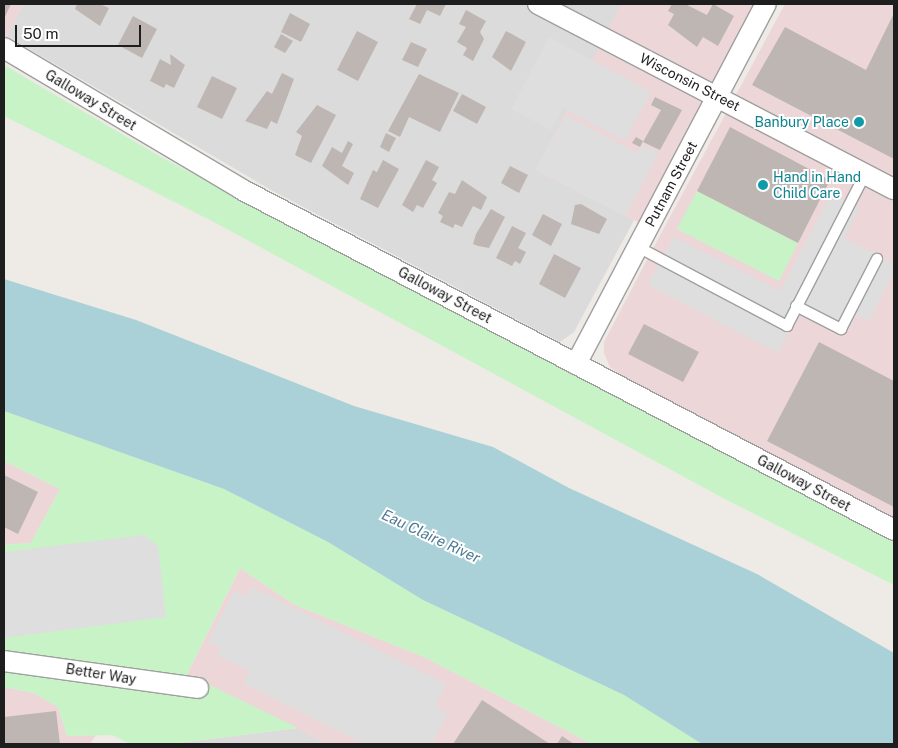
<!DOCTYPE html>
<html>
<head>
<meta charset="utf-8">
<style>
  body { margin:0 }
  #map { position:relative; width:898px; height:748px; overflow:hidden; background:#eeeae5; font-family:"Public Sans",sans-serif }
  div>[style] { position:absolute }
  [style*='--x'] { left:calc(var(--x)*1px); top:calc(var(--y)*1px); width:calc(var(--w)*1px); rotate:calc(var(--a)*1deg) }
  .residential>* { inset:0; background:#dcdbdb }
  .commercial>* { inset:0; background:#edd6d7 }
  .park>* { inset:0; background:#c8f3c7 }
  .parking>* { inset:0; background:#dedede }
  .water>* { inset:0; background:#aad1d7 }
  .building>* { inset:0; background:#beb6b2 }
  .roads { filter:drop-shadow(1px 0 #9f9f9f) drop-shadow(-1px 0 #9f9f9f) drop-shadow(0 1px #9f9f9f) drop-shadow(0 -1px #9f9f9f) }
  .service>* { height:10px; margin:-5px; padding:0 5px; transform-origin:5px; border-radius:5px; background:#fff }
  .minor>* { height:20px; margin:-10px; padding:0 10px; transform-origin:10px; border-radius:10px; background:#fff }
  .dots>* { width:14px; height:14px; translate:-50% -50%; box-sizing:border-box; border:2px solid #fff; border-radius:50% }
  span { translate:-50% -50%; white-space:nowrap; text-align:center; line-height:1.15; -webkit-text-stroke:4px #fff; paint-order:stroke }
  .street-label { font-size:14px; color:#1e1e1e }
  .culture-label { font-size:14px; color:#0d838f }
  .right { translate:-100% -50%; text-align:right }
  .left { translate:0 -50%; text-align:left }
  .water-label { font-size:15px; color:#4e7894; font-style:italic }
  .frame { position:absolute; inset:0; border:5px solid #1e1e1e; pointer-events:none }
  .scale { position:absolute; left:15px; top:25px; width:126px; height:22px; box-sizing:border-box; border:2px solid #1e1e1e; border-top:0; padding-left:6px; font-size:15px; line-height:18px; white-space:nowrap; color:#1e1e1e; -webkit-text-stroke:4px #fff; paint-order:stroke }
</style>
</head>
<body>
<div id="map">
  <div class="residential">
    <div style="clip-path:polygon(23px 4px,624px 4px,536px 170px,634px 220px,574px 332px,560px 342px,273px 191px,7px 36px)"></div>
    <div style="clip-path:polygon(298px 728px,327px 744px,171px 744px)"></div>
  </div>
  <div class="commercial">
    <div style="clip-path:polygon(4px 4px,23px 4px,7px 36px,4px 34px)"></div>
    <div style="clip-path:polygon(621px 4px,766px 4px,648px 227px,536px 170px)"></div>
    <div style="clip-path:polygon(785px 4px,894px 4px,894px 519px,632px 383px,610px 367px,604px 353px,604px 342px,650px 254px)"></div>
    <div style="clip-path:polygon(4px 461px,60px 489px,31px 543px,4px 545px)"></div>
    <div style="clip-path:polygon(240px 568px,295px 605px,424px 657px,592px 744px,327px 744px,187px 674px)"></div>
    <div style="clip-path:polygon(4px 687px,34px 693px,58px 707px,67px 736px,96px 735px,90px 744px,4px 744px)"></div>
  </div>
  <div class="park">
    <div style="clip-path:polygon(4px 65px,161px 157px,894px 542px,894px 585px,723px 498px,212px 221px,4px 116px)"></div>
    <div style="clip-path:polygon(697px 191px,798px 243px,779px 281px,677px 229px)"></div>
    <div style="clip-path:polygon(4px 411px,224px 489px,328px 542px,423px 600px,624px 695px,702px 744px,592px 744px,424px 657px,295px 605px,240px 568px,187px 674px,298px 728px,171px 744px,130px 744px,112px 735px,67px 736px,58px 707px,34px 693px,4px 687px,4px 545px,31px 543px,60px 489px,4px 461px)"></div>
  </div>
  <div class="parking">
    <div style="clip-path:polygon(549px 37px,651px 92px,625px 141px,563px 108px,551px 130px,511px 109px)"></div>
    <div style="clip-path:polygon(566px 115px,635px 152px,643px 145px,659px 153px,625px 216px,536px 169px)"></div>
    <div style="clip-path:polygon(837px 196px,860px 208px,844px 238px,889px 260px,894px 271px,869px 321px,856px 315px,850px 329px,802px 306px,778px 353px,648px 285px,674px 237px,780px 291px,829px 198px,834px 201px)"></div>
    <div style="clip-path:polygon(144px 535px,158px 546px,166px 617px,4px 638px,4px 552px)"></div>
    <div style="clip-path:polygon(252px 587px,446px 684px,435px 706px,448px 713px,432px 744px,364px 744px,243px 683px,249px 671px,217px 655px,221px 648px,208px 642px,234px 591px,246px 597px)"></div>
  </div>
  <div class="water">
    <div style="clip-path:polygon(4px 279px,136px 320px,354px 406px,493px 447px,569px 488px,757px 574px,894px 653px,894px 744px,702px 744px,624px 695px,423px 600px,328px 542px,224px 489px,4px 411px)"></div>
  </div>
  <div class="building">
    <div style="clip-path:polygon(4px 4px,11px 4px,4px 19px)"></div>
    <div style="clip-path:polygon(77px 4px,100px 4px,109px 8px,100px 26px,75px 9px)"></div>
    <div style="clip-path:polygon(417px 4px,446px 4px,440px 16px,427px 10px,420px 24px,409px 19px)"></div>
    <div style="clip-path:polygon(672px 4px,685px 4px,707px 15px,713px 4px,734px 16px,718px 46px,703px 37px,697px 47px,668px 25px,674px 14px,668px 11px)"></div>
    <div style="clip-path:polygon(466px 10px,486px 21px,480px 32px,484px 39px,473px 61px,463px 55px,467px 48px,457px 42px,466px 27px,459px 24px)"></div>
    <div style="clip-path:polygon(290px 13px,310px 24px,301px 42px,281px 32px)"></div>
    <div style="clip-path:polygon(894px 13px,894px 159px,752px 85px,785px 27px,866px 70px)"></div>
    <div style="clip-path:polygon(133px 16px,157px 29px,142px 58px,118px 45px)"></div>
    <div style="clip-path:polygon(357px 31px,378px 42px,358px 81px,337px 70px)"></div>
    <div style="clip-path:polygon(506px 31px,526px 42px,511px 71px,492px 57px)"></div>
    <div style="clip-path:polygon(281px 34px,293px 41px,285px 53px,274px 47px)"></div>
    <div style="clip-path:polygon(411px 42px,427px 49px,418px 67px,402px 60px)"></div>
    <div style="clip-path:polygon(170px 54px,185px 65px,174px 88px,166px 84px,164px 88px,150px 81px,160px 59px,171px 65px)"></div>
    <div style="clip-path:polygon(282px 73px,294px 79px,277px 124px,271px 121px,267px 129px,245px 121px,267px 91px,272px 94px)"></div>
    <div style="clip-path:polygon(419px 74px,459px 93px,440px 132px,409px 117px,400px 137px,388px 131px)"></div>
    <div style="clip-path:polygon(212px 76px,237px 88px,222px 119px,197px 107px)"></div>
    <div style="clip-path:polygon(462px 94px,486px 107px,477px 124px,453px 111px)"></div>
    <div style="clip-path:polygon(655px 97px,682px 110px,660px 150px,643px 142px,661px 110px,651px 105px)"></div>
    <div style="clip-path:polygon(317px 105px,336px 115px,311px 163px,295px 155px,302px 136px,296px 132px)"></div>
    <div style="clip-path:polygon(730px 127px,830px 180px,798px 243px,697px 191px)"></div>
    <div style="clip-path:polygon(386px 133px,396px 138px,389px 152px,380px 147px)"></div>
    <div style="clip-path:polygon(636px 137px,643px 141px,640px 147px,632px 143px)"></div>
    <div style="clip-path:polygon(348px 141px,353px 144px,342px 166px,354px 173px,348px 185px,322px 166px,332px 147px,342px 153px)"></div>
    <div style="clip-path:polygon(383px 160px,399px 169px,378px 208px,360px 199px,373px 170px,377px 172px)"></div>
    <div style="clip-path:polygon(426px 160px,439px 167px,432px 180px,437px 183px,423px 208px,417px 205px,413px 212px,402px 205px)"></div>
    <div style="clip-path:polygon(510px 166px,528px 175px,519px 193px,501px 183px)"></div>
    <div style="clip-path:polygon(462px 180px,487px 197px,481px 210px,473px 206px,462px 227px,455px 224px,453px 228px,440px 222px,443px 216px,438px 213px,449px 192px,455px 194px)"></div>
    <div style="clip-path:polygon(581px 204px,607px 219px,599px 234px,571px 224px,575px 205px)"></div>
    <div style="clip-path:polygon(491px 209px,505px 217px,489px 248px,478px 246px,473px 244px,476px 234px)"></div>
    <div style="clip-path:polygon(543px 214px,562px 224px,551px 246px,532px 235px)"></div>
    <div style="clip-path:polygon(512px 226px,526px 233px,518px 248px,526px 252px,520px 264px,515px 261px,512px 266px,496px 258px)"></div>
    <div style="clip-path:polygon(554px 254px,581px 268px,565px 298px,539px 284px)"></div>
    <div style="clip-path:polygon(644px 324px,699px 352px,683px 382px,628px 354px)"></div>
    <div style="clip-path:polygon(819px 342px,894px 381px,894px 507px,767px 441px)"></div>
    <div style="clip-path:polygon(4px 475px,38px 492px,18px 534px,4px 527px)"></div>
    <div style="clip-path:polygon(482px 700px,550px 744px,453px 744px)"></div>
    <div style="clip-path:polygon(56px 711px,60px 744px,4px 744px,4px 717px)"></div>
    <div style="clip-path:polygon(562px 736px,574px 744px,557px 744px)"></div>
  </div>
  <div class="roads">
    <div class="service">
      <div style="--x:638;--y:247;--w:169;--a:27.9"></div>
      <div style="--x:787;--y:326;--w:171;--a:-62.8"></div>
      <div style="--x:796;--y:306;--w:51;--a:27.1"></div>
      <div style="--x:841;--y:329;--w:79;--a:-62.8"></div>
    </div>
    <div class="minor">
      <div style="--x:538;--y:4;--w:401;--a:27.5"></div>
      <div style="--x:4;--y:48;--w:276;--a:30.7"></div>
      <div style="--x:241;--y:189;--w:737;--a:27.57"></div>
      <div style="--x:576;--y:364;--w:407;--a:-62.2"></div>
      <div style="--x:4;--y:661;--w:196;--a:7.9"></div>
    </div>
  </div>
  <div class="dots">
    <div style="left:859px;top:122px;background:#0f9aa8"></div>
    <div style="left:763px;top:185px;background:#0f9aa8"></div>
  </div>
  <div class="street-label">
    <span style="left:690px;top:82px;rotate:27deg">Wisconsin Street</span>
    <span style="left:91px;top:100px;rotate:31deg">Galloway Street</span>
    <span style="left:671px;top:184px;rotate:-62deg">Putnam Street</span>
    <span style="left:445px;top:295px;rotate:28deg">Galloway Street</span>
    <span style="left:804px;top:483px;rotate:28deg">Galloway Street</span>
    <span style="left:101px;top:674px;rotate:9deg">Better Way</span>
  </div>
  <div class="culture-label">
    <span class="right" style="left:849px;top:122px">Banbury Place</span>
    <span class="left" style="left:773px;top:185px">Hand in Hand<br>Child Care</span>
  </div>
  <div class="water-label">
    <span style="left:431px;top:536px;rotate:25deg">Eau Claire River</span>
  </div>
  <div class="frame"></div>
  <div class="scale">50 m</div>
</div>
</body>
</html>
